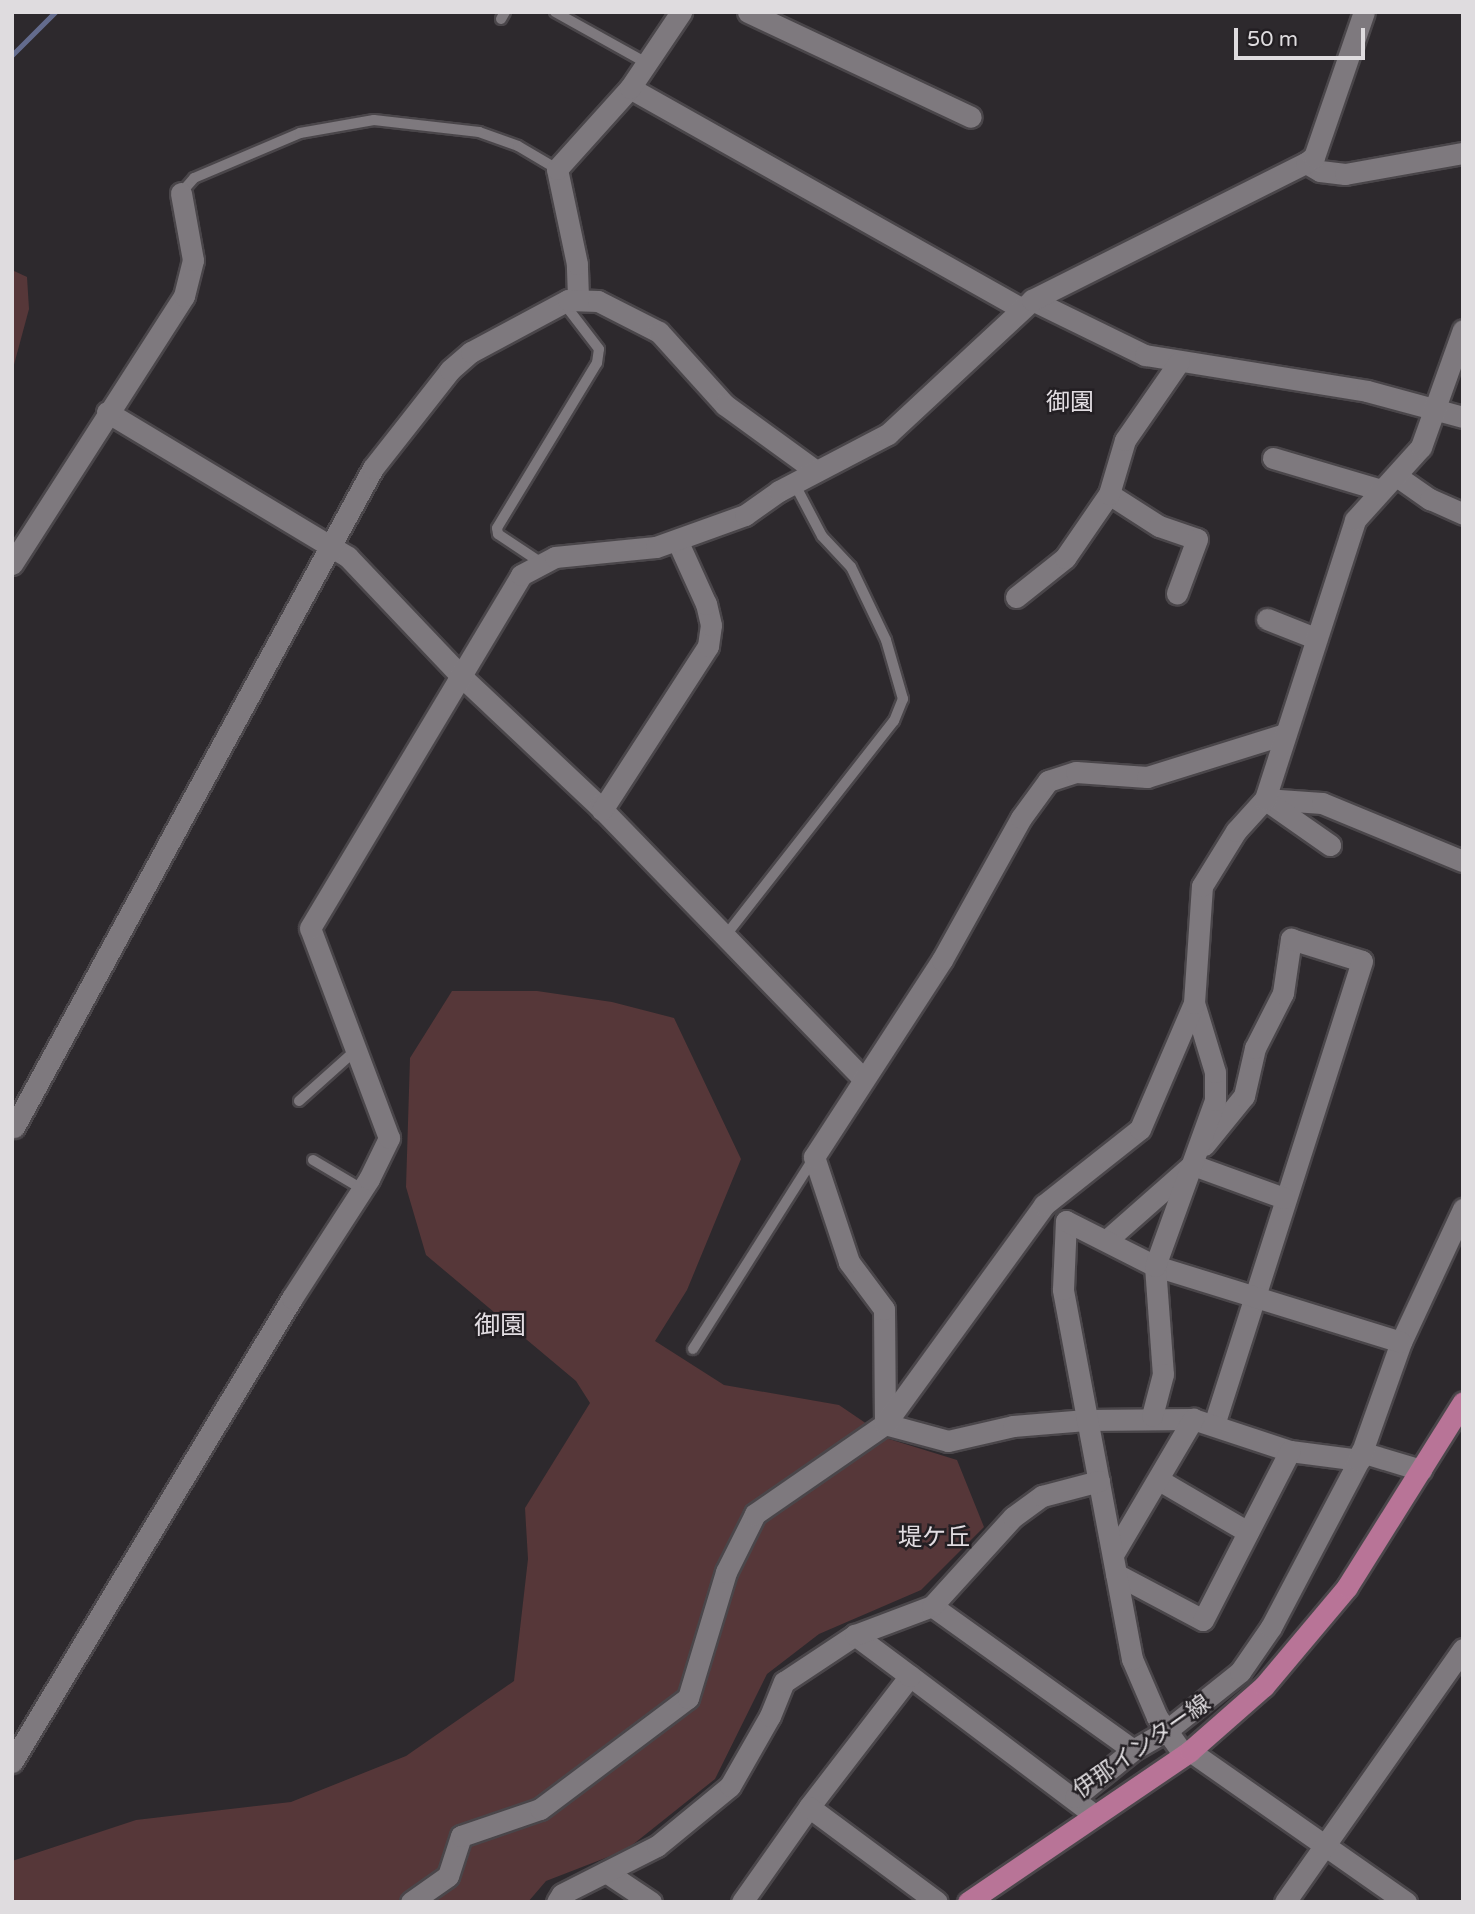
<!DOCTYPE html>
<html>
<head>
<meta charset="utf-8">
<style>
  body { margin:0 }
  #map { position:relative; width:1475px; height:1914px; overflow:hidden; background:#2d292d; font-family:"Varela Round","Noto Sans JP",sans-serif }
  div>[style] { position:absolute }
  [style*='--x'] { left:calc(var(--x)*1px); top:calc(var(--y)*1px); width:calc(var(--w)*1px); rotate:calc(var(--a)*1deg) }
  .green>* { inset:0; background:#563739 }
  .stream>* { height:5px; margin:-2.5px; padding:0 2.5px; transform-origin:2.5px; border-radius:2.5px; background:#636b8d }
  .roads { filter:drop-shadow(2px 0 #4a464a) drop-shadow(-2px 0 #4a464a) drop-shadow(0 2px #4a464a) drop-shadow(0 -2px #4a464a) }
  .lane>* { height:10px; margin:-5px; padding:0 5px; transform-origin:5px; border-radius:5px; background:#7e797e }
  .street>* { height:21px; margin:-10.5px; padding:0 10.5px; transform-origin:10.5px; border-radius:10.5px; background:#7e797e }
  .primary>* { height:21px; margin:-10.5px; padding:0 10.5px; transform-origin:10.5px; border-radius:10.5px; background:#b87497 }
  span { translate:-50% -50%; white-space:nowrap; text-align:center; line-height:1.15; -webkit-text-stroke:5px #231f23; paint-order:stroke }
  .street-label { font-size:23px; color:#dfdcdf }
  .neighbourhood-label { font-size:24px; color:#e2dde2 }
  .quarter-label { font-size:26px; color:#e2dde2 }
  .frame { position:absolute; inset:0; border:14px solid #dfdcdf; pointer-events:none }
  .scale { position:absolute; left:1234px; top:28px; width:131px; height:32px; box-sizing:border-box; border:4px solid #dfdcdf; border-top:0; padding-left:9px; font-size:21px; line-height:24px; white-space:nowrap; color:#dfdcdf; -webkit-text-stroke:5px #231f23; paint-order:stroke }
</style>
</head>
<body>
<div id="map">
  <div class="green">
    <div style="clip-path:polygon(12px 270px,27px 277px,29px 309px,12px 372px)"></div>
    <div style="clip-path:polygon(452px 991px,537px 991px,612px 1002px,674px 1018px,741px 1159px,687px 1290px,655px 1341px,724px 1385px,839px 1405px,889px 1439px,957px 1460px,984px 1527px,921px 1590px,819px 1634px,767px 1674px,715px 1779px,626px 1850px,546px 1881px,528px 1902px,12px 1902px,12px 1861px,136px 1820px,291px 1802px,406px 1756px,514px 1681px,528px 1559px,525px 1508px,590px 1403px,576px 1381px,426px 1255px,406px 1187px,410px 1058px)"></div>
  </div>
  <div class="stream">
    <div style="--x:12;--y:55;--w:61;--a:-45"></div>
  </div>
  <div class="roads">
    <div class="lane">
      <div style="--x:555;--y:12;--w:103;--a:29.1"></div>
      <div style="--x:501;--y:19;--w:8;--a:-60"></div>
      <div style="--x:181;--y:193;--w:20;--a:-49"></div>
      <div style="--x:194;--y:178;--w:115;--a:-23"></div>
      <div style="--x:300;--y:133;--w:75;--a:-10"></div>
      <div style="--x:374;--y:120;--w:106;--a:6.5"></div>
      <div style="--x:479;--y:132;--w:41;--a:19.7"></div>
      <div style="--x:518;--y:146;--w:45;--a:30.5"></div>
      <div style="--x:543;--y:564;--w:54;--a:-146.3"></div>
      <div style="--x:498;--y:534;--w:6;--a:-99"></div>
      <div style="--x:497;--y:528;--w:193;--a:-58.8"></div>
      <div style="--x:597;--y:363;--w:14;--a:-82"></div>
      <div style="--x:599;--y:349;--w:59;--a:-127.5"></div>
      <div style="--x:726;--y:935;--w:272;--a:-51.9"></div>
      <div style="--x:894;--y:721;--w:24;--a:-68"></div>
      <div style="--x:903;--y:699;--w:61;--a:-106.1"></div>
      <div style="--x:886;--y:640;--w:81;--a:-115.6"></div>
      <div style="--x:851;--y:567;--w:42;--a:-133.1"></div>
      <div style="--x:822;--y:536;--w:60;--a:-117.8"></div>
      <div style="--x:299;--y:1101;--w:78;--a:-41.9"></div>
      <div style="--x:313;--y:1160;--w:57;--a:30.6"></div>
      <div style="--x:693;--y:1349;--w:225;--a:-57.7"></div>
    </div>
    <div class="street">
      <div style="--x:748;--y:12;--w:246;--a:25.2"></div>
      <div style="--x:630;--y:88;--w:449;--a:29.4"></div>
      <div style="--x:1306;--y:163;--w:16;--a:30"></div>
      <div style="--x:1320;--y:171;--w:25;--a:7"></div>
      <div style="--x:1345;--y:174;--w:120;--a:-10.1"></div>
      <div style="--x:578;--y:297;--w:33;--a:-92"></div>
      <div style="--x:577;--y:264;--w:97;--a:-101.9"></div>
      <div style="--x:557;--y:169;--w:109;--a:-48"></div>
      <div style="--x:630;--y:88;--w:92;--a:-56.1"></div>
      <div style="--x:1032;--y:300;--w:126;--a:26"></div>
      <div style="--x:1145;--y:355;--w:225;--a:9.2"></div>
      <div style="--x:1367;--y:391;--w:99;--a:15.2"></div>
      <div style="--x:107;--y:412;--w:281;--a:31"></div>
      <div style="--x:348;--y:557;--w:164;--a:46.5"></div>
      <div style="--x:461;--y:676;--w:190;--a:43.3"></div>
      <div style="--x:599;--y:806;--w:379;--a:45.9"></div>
      <div style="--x:1273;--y:458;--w:113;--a:16.5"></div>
      <div style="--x:1398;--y:477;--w:39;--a:35"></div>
      <div style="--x:1430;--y:499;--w:36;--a:24"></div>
      <div style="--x:1109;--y:494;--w:59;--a:32.6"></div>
      <div style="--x:1159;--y:526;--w:40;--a:18.9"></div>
      <div style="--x:1197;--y:539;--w:58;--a:110.3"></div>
      <div style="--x:12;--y:564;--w:318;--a:-57.3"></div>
      <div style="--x:184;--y:296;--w:37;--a:-76"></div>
      <div style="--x:193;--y:260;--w:68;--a:-100.2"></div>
      <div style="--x:1016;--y:597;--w:63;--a:-38.5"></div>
      <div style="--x:1065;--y:558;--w:78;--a:-55.5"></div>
      <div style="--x:1109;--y:494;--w:56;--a:-73.5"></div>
      <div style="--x:1125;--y:440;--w:95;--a:-55.3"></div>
      <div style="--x:1267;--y:619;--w:52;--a:21.6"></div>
      <div style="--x:1265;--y:799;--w:57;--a:4"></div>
      <div style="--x:1322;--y:803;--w:152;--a:22.4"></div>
      <div style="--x:1267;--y:801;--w:77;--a:34.9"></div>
      <div style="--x:602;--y:810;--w:195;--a:-57.1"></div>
      <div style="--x:708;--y:646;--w:21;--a:-82"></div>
      <div style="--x:711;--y:625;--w:22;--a:-103"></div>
      <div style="--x:706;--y:604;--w:70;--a:-114.4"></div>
      <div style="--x:14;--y:1127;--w:750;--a:-61.42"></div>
      <div style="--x:373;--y:468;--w:125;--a:-51.8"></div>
      <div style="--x:450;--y:370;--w:28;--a:-41"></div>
      <div style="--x:471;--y:352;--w:110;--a:-28.2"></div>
      <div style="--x:568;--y:300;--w:30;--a:2"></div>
      <div style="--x:598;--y:301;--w:68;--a:26.9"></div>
      <div style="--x:659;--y:332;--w:98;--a:47.9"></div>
      <div style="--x:725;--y:405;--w:112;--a:36"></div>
      <div style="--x:1204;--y:1145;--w:63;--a:-50.8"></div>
      <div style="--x:1244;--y:1096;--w:49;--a:-77.1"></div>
      <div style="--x:1255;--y:1048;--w:62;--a:-63"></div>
      <div style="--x:1283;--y:993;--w:55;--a:-81.6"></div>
      <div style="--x:1291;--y:939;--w:74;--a:17.2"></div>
      <div style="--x:1362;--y:961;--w:486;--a:107.7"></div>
      <div style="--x:1193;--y:1165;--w:97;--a:19.9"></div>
      <div style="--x:1107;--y:1240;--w:112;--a:-41.4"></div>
      <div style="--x:1401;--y:1342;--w:147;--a:-65"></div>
      <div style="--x:885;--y:1424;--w:115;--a:-90.5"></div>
      <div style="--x:884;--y:1309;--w:59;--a:-126.7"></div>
      <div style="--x:849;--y:1262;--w:111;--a:-108.4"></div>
      <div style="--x:814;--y:1157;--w:235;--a:-57"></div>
      <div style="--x:942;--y:960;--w:162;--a:-60.9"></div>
      <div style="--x:1021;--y:818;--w:46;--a:-53.9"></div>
      <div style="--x:1048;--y:781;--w:29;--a:-18"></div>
      <div style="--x:1076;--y:772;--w:71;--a:4"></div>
      <div style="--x:1147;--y:777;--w:141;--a:-17.3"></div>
      <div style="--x:885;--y:1424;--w:65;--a:15.1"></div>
      <div style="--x:948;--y:1441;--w:67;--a:-13"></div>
      <div style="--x:1013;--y:1426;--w:73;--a:-4.7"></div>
      <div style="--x:1086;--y:1420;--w:107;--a:-0.5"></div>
      <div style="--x:1193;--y:1419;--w:102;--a:18.3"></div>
      <div style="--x:1290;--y:1451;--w:70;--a:7.4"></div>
      <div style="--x:1361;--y:1452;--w:63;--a:16.7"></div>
      <div style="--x:1159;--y:1480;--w:103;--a:30.3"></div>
      <div style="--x:1114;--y:1553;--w:156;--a:-59.5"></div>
      <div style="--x:1116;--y:1574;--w:98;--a:27.9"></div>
      <div style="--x:1203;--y:1620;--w:190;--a:-62.8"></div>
      <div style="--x:932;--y:1606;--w:247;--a:35.6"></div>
      <div style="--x:1133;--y:1750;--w:38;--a:-30"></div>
      <div style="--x:1166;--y:1731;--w:95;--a:-38.6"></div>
      <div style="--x:1240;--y:1672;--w:55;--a:-55.4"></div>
      <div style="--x:1271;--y:1627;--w:189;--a:-62.2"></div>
      <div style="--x:1359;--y:1460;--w:125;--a:-70.4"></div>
      <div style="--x:1401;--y:1342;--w:257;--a:-162.8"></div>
      <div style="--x:1155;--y:1266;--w:108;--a:85.8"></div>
      <div style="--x:1163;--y:1374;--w:43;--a:104.7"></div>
      <div style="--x:910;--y:1676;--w:229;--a:37"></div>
      <div style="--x:1190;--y:1751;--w:264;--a:35"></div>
      <div style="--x:1184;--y:1755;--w:47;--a:-125.4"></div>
      <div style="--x:1157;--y:1717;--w:63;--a:-113.3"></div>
      <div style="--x:1132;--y:1659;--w:376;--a:-100.6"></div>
      <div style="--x:1063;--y:1289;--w:68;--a:-87.5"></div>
      <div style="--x:1066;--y:1221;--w:100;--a:26.8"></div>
      <div style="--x:1155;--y:1266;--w:177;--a:-70.1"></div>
      <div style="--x:1215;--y:1100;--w:28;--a:-90"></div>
      <div style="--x:1215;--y:1072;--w:72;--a:-106.9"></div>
      <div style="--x:12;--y:1762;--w:542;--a:-58.89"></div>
      <div style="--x:292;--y:1298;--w:142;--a:-57.1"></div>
      <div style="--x:369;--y:1179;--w:46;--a:-64"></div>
      <div style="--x:389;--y:1138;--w:224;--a:-110.6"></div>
      <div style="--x:310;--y:928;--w:411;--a:-59.1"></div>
      <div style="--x:521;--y:575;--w:38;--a:-28"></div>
      <div style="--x:555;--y:557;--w:101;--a:-5.7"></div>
      <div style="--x:656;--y:547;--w:95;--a:-19.8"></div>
      <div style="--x:745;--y:515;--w:42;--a:-35.2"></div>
      <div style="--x:779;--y:491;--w:123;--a:-27.6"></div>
      <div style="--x:888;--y:434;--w:197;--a:-42.9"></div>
      <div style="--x:1032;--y:300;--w:306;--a:-26.6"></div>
      <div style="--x:1306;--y:163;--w:10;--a:-37"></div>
      <div style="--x:1314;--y:157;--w:153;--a:-71"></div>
      <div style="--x:1075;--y:1797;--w:75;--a:-39"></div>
      <div style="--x:809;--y:1807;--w:165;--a:-52.4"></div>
      <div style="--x:910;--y:1676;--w:69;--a:-143.3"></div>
      <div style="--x:606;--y:1872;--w:54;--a:33.7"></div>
      <div style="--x:411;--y:1902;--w:45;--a:-35.1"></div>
      <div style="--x:448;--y:1876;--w:42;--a:-72"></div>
      <div style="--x:461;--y:1836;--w:83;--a:-18.9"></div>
      <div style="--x:540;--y:1809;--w:185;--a:-36.9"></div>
      <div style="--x:688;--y:1698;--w:132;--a:-73.2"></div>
      <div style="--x:726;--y:1572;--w:65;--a:-63.4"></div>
      <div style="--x:755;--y:1514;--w:158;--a:-34.7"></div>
      <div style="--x:885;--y:1424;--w:271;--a:-54"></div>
      <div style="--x:1044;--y:1205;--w:122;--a:-38.4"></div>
      <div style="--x:1140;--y:1129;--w:137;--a:-66.8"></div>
      <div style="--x:1194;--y:1003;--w:117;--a:-86.1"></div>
      <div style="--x:1202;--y:886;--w:65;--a:-58.3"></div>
      <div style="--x:1236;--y:831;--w:43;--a:-47.8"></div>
      <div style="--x:1265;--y:799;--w:293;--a:-72.1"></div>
      <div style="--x:1355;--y:520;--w:98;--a:-47.9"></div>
      <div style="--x:1421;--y:447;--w:124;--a:-70.3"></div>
      <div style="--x:557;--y:1902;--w:9;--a:-58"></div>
      <div style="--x:562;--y:1894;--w:106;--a:-26.8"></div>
      <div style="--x:657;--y:1846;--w:94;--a:-39.4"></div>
      <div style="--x:730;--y:1786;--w:81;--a:-60.3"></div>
      <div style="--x:770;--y:1716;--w:37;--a:-68"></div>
      <div style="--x:784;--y:1682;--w:85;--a:-33.5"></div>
      <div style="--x:855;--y:1635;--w:82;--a:-20.6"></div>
      <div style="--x:932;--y:1606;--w:120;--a:-47.7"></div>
      <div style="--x:1013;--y:1517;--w:36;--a:-36"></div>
      <div style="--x:1042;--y:1496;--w:59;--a:-14.7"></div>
      <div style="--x:742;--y:1902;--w:116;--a:-54.8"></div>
      <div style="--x:809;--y:1807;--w:159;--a:36.6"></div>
      <div style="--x:1285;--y:1902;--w:309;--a:-54.9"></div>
    </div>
    <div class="primary">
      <div style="--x:968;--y:1902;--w:268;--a:-34.2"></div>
      <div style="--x:1190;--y:1751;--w:98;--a:-41.3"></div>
      <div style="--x:1264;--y:1686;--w:129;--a:-50"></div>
      <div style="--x:1347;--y:1587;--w:218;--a:-57.9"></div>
    </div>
  </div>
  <div class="street-label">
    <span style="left:1142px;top:1747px;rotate:-35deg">伊那インター線</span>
  </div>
  <div class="neighbourhood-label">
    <span style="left:1070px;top:403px">御園</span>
    <span style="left:934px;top:1538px">堤ケ丘</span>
  </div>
  <div class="quarter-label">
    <span style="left:500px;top:1326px">御園</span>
  </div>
  <div class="frame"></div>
  <div class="scale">50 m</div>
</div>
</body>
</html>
